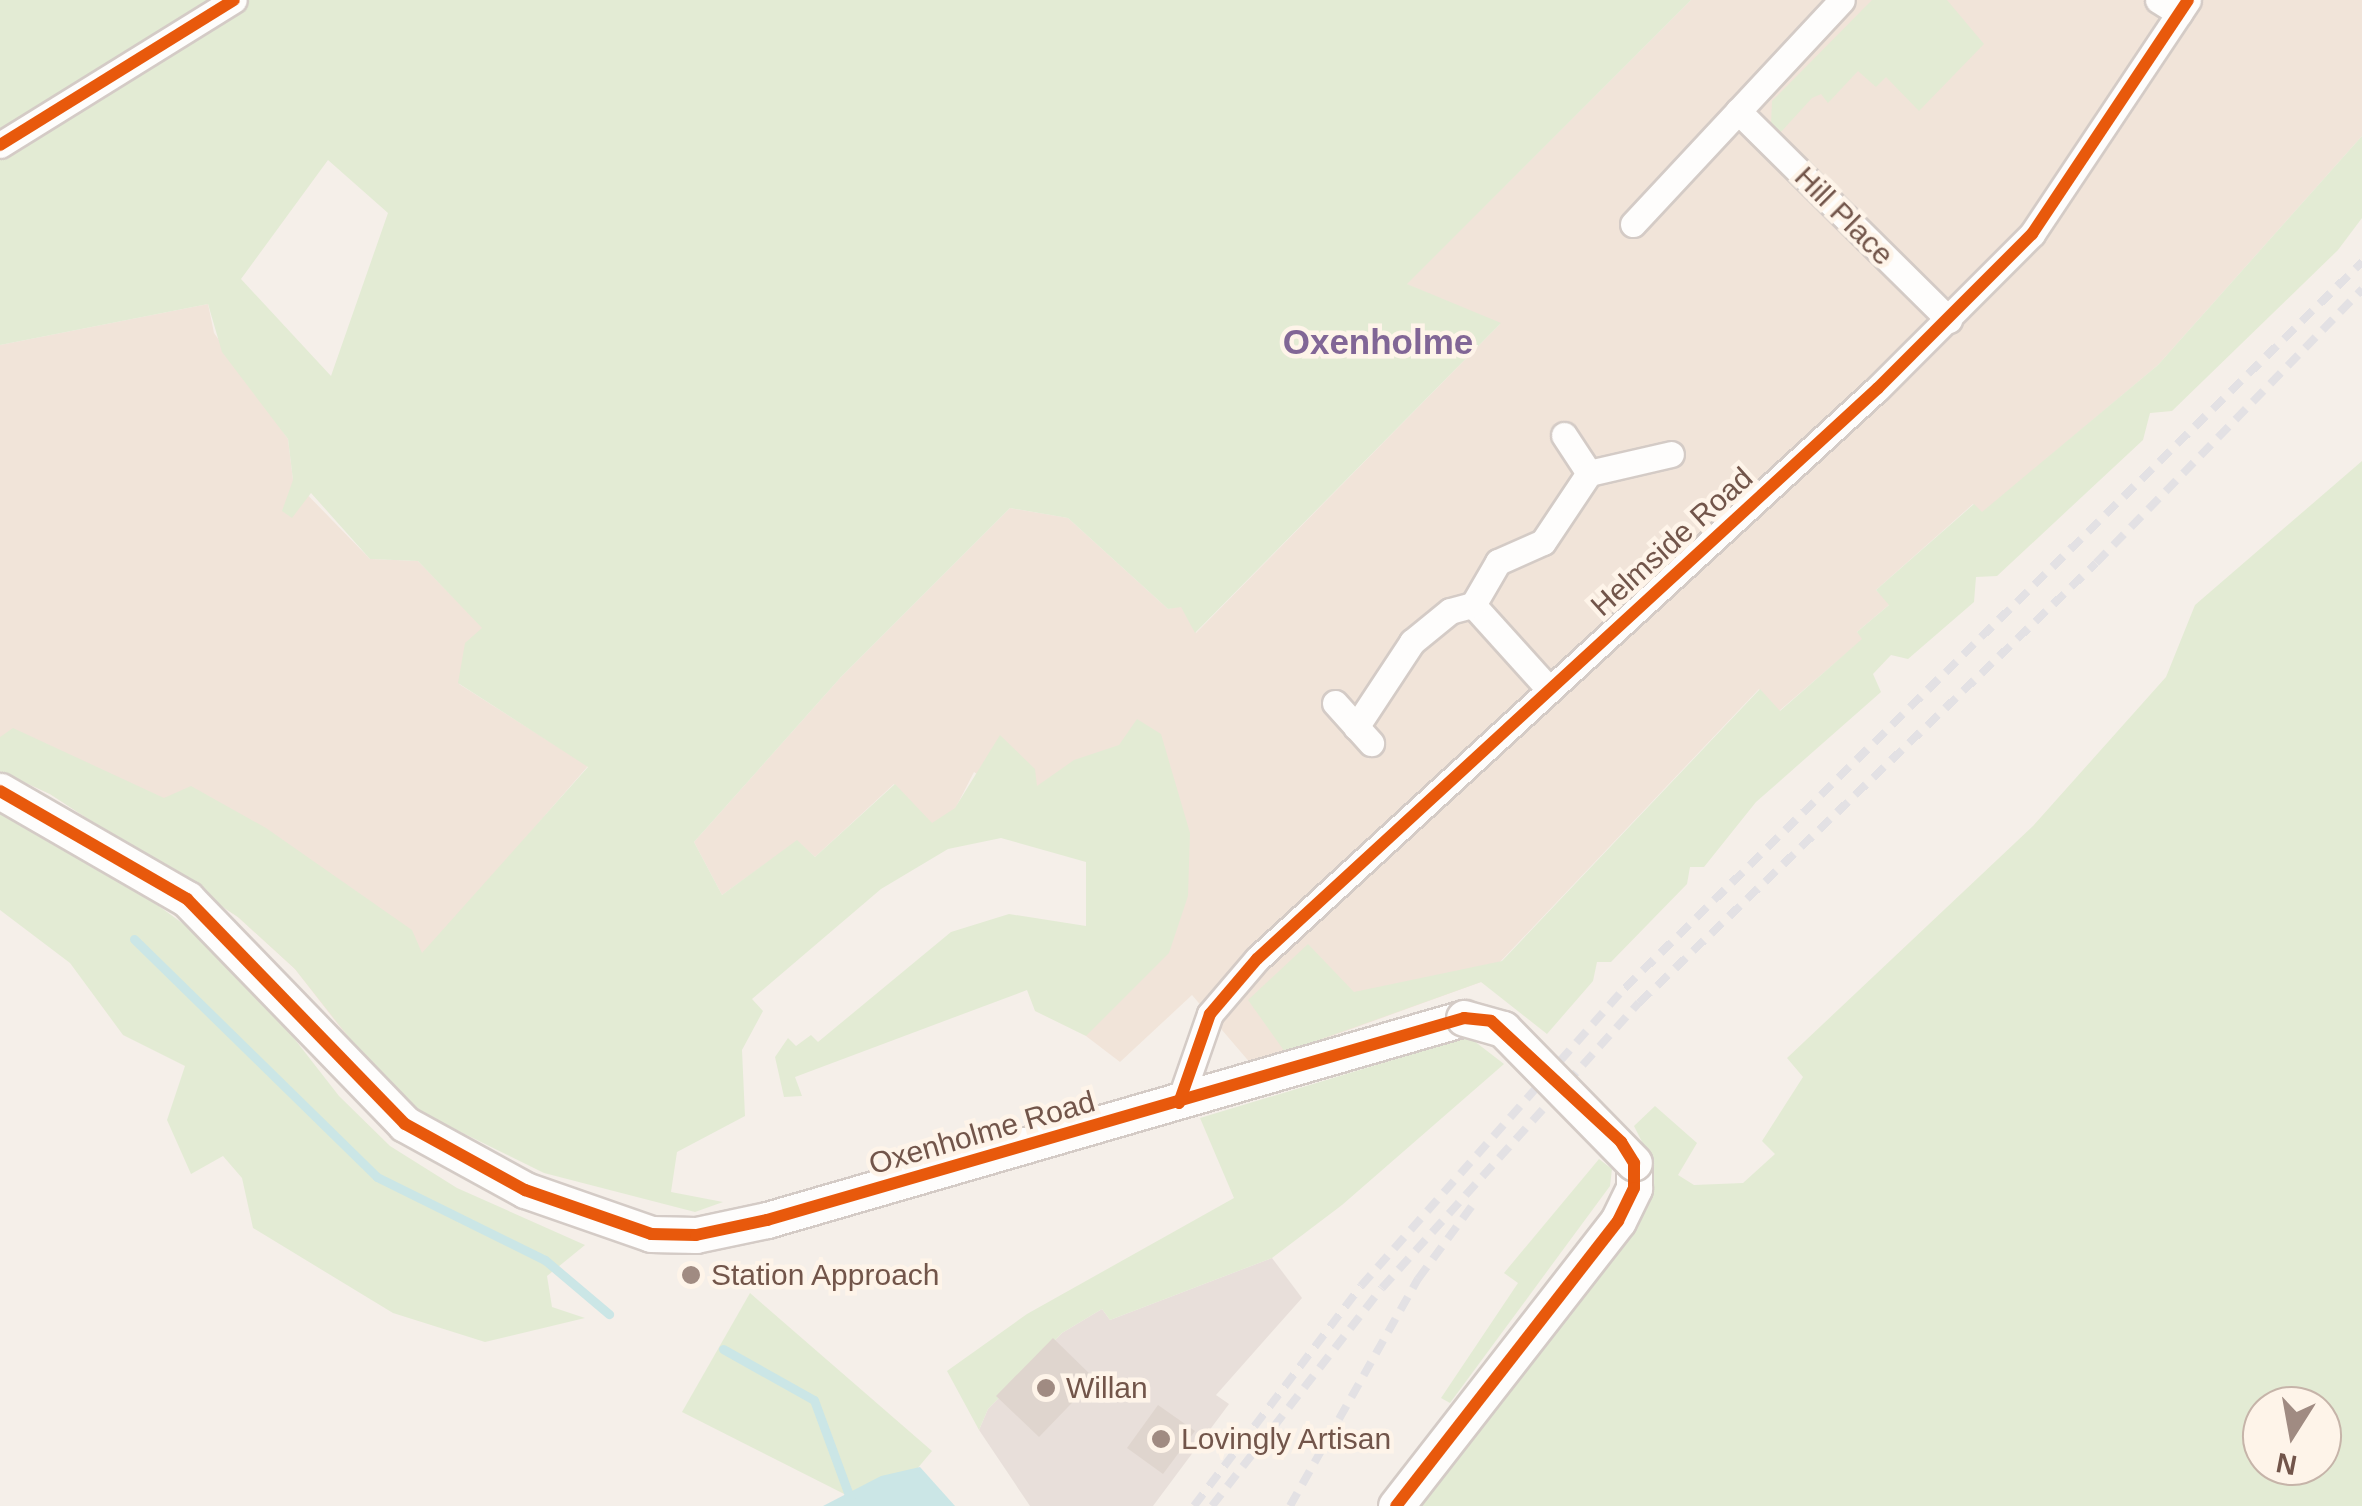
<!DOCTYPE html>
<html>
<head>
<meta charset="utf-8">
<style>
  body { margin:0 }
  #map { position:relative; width:2362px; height:1506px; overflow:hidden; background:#f5efe9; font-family:Arial,sans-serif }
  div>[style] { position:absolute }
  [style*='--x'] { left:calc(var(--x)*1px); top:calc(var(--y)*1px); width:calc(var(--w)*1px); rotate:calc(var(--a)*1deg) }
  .residential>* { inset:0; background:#f1e4d9 }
  .industrial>* { inset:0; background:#e8dfda }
  .green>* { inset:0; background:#e3ebd4 }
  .water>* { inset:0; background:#cbe6e6 }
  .stream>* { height:9px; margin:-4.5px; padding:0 4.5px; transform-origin:4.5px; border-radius:4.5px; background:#cbe6e6 }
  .building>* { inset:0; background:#dfd5ce }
  .roads { filter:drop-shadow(2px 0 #d4cbc6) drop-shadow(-2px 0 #d4cbc6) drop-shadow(0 2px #d4cbc6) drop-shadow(0 -2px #d4cbc6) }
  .street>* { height:25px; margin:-12.5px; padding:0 12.5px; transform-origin:12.5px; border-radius:12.5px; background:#fefdfc }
  .secondary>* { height:35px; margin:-17.5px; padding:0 17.5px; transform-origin:17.5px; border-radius:17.5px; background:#fefdfc }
  .rail>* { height:8px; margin-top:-4px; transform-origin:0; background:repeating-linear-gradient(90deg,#e3e1e4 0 15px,transparent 0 25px) }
  .bridges { filter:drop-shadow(2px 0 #d4cbc6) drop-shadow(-2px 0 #d4cbc6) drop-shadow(0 2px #d4cbc6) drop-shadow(0 -2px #d4cbc6) }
  .secondary-bridge>* { height:35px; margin:-17.5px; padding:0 17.5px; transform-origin:17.5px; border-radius:17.5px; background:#fefdfc }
  .cycleway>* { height:12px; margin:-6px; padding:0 6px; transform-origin:6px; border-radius:6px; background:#e8590c }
  .dots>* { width:28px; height:28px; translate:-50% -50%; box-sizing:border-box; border:5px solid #fef4e9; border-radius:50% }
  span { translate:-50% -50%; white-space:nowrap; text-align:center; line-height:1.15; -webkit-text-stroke:9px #fef4e9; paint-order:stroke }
  .street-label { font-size:30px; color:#72554a }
  .poi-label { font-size:30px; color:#72554a }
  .left { translate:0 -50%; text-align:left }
  .quarter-label { font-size:35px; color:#816696; font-weight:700 }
  .north { position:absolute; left:2242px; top:1386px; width:100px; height:100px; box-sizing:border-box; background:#fef4e9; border:2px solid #c6b4a9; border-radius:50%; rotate:191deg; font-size:28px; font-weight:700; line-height:40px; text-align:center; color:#72554a }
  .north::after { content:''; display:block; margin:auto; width:35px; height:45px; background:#a08b82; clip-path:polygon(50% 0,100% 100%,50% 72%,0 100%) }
</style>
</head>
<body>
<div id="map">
  <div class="residential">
    <div style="clip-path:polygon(1691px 0,2362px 0,2362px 136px,2158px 365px,1982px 513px,1973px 504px,1876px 590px,1890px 604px,1857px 632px,1863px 639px,1779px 711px,1759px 689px,1481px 982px,1252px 1065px,1192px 995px,1120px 1062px,1086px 1036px,1088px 844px,974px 772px,955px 809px,932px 824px,894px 784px,815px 857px,797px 841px,722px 895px,694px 842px,841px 677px,1010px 508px,1068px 518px,1168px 609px,1181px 606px,1196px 633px,1500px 324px,1406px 284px)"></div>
    <div style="clip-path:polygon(208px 304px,214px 333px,288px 439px,293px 480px,370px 559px,418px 561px,483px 628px,459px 684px,588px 766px,350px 1040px,295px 969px,238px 917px,50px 794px,0 771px,0 345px)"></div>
  </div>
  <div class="industrial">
    <div style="clip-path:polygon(1272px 1258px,1302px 1298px,1216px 1395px,1229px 1404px,1153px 1506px,1030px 1506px,979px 1430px,988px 1409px,1062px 1333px,1102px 1309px,1110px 1320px)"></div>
  </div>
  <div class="green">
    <div style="clip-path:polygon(evenodd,0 0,1691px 0,1407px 284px,1501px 323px,1195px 633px,1181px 607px,1168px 609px,1068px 518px,1010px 508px,841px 677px,694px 842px,722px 895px,797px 840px,815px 857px,895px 784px,932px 823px,955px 808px,1000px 735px,1035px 769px,1037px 786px,1074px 760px,1119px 745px,1137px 719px,1161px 734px,1190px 833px,1188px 896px,1169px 953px,1086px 1036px,1035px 1011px,1027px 990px,795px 1077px,802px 1096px,784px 1097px,775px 1057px,788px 1038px,796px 1046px,811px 1035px,818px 1042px,951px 932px,1009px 914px,1086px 926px,1086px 862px,1001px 838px,948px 849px,881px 889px,752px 999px,763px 1011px,742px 1050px,745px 1116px,677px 1152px,671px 1192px,723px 1202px,695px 1212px,544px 1173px,424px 1114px,389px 1088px,295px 969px,238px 917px,50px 794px,0 771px,0 737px,13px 728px,164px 798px,191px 786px,266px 828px,412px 930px,422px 953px,588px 767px,458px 683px,465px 643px,482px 628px,418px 561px,370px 559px,311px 493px,292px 518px,282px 511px,293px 480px,288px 439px,222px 352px,208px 304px,0 345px,0 0,328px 160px,388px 213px,331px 376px,241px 279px,328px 160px)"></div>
    <div style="clip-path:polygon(1872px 0,1947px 0,1984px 44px,1919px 111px,1886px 77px,1876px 87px,1858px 71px,1828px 103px,1821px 94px,1812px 98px,1780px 133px,1771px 123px,1772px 101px)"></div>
    <div style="clip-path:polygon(2362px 136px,2362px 218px,2338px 250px,2172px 411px,2150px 413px,2143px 440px,1997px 576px,1976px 577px,1974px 602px,1908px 659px,1891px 655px,1873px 674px,1881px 692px,1756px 802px,1704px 867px,1690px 867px,1687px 884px,1611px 962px,1597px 962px,1593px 981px,1547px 1034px,1481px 982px,1285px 1052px,1248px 1000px,1308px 944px,1354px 992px,1502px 961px,1760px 689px,1780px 711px,1862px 639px,1857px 632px,1889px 605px,1876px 590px,1974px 504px,1982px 512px,2158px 365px)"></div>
    <div style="clip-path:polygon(evenodd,2362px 461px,2362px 1506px,1419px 1506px,1643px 1208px,1654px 1166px,1634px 1126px,1655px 1106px,1697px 1143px,1678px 1175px,1694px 1185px,1743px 1183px,1775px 1154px,1762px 1141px,1803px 1077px,1787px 1058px,2033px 826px,2166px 677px,2195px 605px,2362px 461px,2262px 1406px,2322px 1406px,2322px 1466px,2262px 1466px,2262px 1406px)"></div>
    <div style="clip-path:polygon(0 810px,134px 888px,233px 960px,339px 1096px,390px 1146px,457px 1188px,585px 1245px,547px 1276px,552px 1307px,585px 1318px,485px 1342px,393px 1313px,253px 1228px,242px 1178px,223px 1156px,191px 1174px,167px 1120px,185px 1066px,123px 1035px,70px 963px,0 910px)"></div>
    <div style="clip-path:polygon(1469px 1037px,1504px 1064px,1342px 1205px,1272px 1258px,1110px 1320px,1102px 1309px,1062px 1333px,988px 1409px,979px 1430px,947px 1371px,1027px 1314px,1234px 1198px,1200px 1118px)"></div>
    <div style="clip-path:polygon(1599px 1159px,1612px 1169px,1610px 1186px,1450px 1403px,1441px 1398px,1518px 1283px,1504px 1273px)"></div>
    <div style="clip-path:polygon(750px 1293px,932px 1451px,886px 1506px,868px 1506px,682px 1412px)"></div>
  </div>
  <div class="water">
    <div style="clip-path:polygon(920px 1467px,955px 1506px,823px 1506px,881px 1476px)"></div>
  </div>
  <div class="stream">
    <div style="--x:134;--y:939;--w:340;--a:44.4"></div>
    <div style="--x:377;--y:1177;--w:187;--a:26.3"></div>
    <div style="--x:545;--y:1260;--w:84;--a:40.2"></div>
    <div style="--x:723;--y:1349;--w:104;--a:29.3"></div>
    <div style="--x:814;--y:1400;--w:113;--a:69.8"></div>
  </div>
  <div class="building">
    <div style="clip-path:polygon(1053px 1338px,1095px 1379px,1039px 1437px,996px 1396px)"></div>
    <div style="clip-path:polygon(1158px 1405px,1195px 1431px,1163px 1474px,1127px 1448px)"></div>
  </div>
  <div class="roads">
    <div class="street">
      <div style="--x:2158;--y:0;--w:25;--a:32"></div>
      <div style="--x:1738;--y:111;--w:297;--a:44.7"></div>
      <div style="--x:0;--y:145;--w:275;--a:-31.8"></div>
      <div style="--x:1633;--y:224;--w:306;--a:-47"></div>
      <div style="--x:1564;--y:435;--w:45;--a:56.7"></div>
      <div style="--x:1473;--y:605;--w:112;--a:47.9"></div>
      <div style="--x:1335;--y:703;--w:54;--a:48"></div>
      <div style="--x:1356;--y:727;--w:102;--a:-56.6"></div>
      <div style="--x:1412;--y:642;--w:49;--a:-39.2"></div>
      <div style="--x:1450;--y:611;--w:24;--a:-15"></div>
      <div style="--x:1473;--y:605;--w:50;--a:-59.8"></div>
      <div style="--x:1498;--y:562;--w:49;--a:-24"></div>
      <div style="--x:1543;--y:542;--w:83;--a:-56.3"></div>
      <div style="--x:1589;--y:473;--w:84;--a:-13"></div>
      <div style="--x:1179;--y:1103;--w:94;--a:-70.8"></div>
      <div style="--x:1210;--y:1014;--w:72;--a:-49.5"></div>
      <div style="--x:1257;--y:959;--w:844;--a:-42.6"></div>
      <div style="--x:1878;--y:388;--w:218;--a:-45"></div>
      <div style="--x:2032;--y:234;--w:281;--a:-56.3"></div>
    </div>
    <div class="secondary">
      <div style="--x:0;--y:791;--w:216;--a:30"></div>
      <div style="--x:187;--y:899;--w:313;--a:45.9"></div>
      <div style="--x:405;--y:1124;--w:137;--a:28.8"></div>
      <div style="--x:525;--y:1190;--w:133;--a:19.2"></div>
      <div style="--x:651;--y:1234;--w:45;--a:1.3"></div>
      <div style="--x:696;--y:1235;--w:73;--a:-11.9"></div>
      <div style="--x:767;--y:1220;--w:726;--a:-16.16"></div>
      <div style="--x:1396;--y:1506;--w:361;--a:-52.1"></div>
      <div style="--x:1618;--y:1221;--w:37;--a:-64"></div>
      <div style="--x:1634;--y:1188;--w:25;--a:-90"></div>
    </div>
  </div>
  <div class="rail">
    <div style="--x:1194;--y:1506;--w:276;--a:-52.8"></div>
    <div style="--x:1361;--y:1286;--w:398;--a:-48.5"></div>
    <div style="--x:1625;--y:988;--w:1035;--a:-44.57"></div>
    <div style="--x:1212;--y:1506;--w:276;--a:-52.1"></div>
    <div style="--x:1382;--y:1288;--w:384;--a:-48"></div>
    <div style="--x:1639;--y:1003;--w:634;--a:-43.91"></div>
    <div style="--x:2096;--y:563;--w:382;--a:-45.8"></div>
    <div style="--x:1290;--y:1506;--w:261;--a:-60.6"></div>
    <div style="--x:1418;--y:1279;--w:94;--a:-53.6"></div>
  </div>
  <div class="bridges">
    <div class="secondary-bridge">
      <div style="--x:1464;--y:1018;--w:41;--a:15.8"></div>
      <div style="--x:1503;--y:1029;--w:187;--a:45.6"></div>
    </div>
  </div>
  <div class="cycleway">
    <div style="--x:0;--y:145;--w:275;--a:-31.8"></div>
    <div style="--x:0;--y:791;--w:216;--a:30"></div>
    <div style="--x:187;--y:899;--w:313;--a:45.9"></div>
    <div style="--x:405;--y:1124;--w:137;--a:28.8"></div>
    <div style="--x:525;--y:1190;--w:133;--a:19.2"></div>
    <div style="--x:651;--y:1234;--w:45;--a:1.3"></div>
    <div style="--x:696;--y:1235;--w:73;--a:-11.9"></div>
    <div style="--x:767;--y:1220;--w:726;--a:-16.16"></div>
    <div style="--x:1464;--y:1018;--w:27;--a:6"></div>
    <div style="--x:1491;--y:1021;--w:178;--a:42.9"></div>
    <div style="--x:1621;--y:1142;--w:25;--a:58"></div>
    <div style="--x:1634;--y:1163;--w:25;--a:90"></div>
    <div style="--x:1634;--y:1188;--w:37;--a:116"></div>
    <div style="--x:1618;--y:1221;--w:361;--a:127.9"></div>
    <div style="--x:1179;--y:1103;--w:94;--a:-70.8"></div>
    <div style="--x:1210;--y:1014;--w:72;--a:-49.5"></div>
    <div style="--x:1257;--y:959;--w:844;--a:-42.6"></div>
    <div style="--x:1878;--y:388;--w:218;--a:-45"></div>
    <div style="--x:2032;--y:234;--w:281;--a:-56.3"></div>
  </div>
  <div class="dots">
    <div style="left:691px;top:1275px;background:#a08b82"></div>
    <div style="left:1046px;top:1388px;background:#a08b82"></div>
    <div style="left:1161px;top:1439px;background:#a08b82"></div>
  </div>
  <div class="street-label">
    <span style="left:1844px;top:216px;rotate:45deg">Hill Place</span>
    <span style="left:1672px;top:542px;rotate:-42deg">Helmside Road</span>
    <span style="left:982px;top:1133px;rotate:-16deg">Oxenholme Road</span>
  </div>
  <div class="poi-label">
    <span class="left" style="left:711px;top:1275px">Station Approach</span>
    <span class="left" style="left:1066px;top:1388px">Willan</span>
    <span class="left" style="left:1181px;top:1439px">Lovingly Artisan</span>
  </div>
  <div class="quarter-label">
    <span style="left:1378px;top:342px">Oxenholme</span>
  </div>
  <div class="north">N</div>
</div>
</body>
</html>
